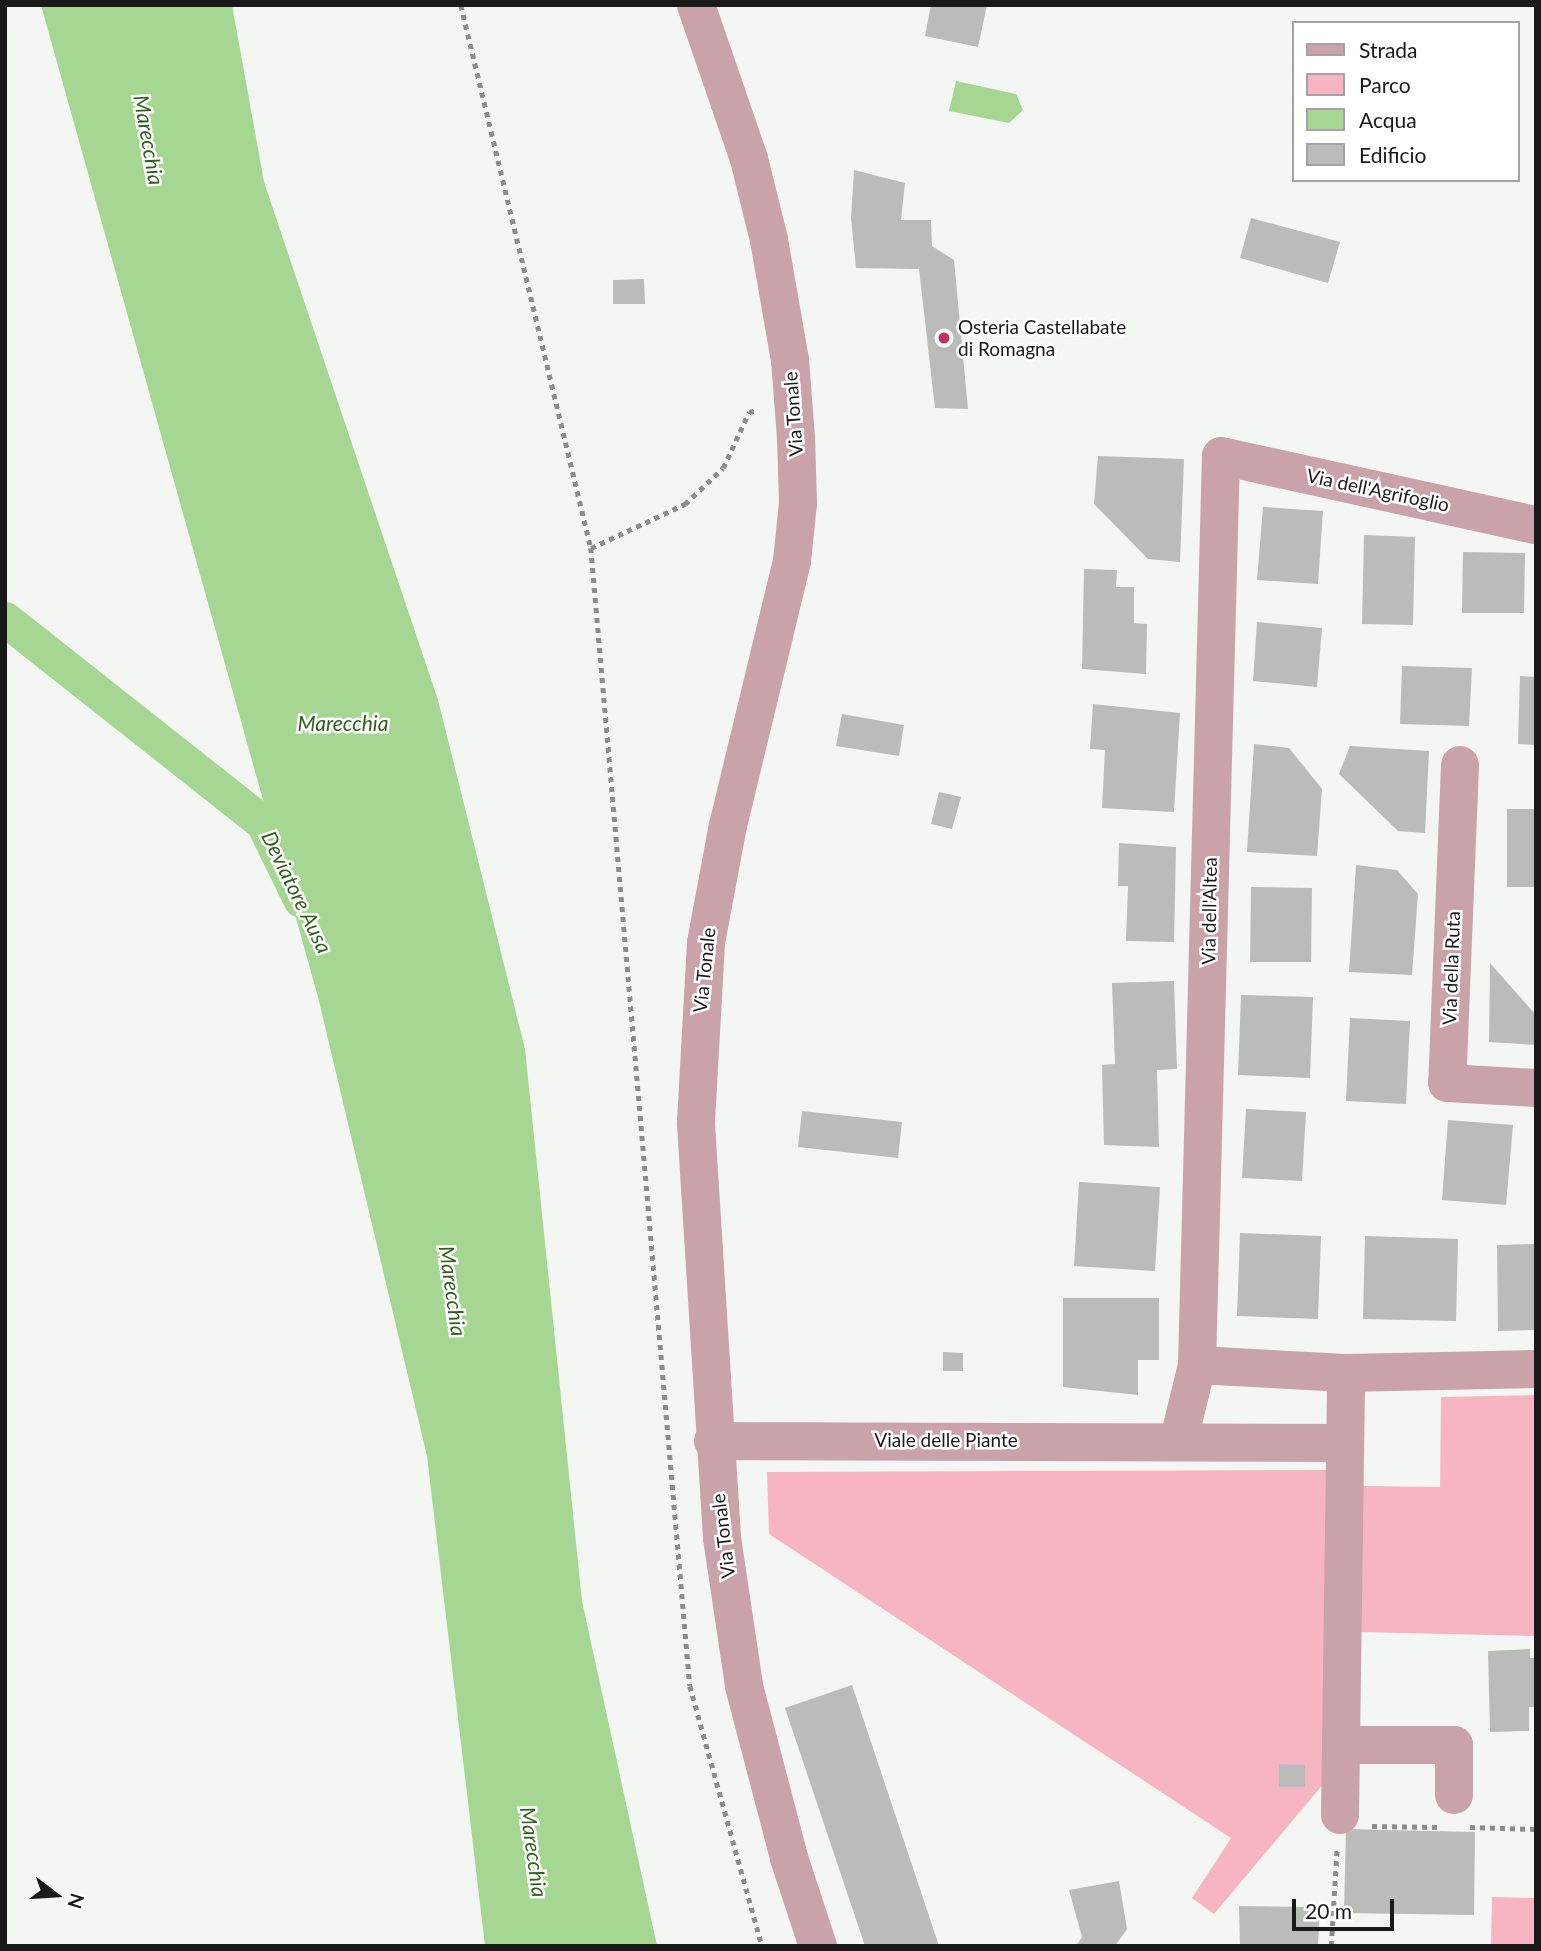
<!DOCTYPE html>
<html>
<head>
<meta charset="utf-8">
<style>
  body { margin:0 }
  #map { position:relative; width:1541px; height:1951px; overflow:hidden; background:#f3f6f2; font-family:Lato,sans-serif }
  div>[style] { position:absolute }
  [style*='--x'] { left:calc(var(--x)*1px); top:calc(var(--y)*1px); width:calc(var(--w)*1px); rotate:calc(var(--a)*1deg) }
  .green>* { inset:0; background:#f7b5c3 }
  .water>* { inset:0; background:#a5d793 }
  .canal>* { height:35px; margin:-17.5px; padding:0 17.5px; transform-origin:17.5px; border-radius:17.5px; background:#a5d793 }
  .building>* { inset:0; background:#b9bcb8 }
  .path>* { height:4.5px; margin-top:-2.25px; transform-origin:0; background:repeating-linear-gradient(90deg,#8b8d8a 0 5px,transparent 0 10px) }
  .minor>* { height:38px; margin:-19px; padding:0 19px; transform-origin:19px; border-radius:19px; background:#caa2aa }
  .dots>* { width:19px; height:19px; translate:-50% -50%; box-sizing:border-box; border:4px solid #fff; border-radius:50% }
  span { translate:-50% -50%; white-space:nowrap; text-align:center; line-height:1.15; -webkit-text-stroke:5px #fff; paint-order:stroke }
  .poi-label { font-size:19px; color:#181918 }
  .left { translate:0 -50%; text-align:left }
  .street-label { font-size:19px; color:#181918 }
  .water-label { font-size:21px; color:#305e1c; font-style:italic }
  .frame { position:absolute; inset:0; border:7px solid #181918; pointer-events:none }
  .legend { position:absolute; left:1292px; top:21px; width:228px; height:161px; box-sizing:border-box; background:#fff; border:2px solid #a3a3a3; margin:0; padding:9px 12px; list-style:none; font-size:21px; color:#181918 }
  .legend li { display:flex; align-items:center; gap:14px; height:35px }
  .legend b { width:35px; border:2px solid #a3a3a3 }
  .north { position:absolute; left:21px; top:1860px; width:70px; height:70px; -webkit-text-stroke:5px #fff; paint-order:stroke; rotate:107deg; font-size:19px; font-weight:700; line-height:28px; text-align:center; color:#181918 }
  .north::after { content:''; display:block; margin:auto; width:24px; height:32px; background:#181918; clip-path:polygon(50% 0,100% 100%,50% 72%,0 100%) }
  .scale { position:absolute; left:1292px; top:1899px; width:102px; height:32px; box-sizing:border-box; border:4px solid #181918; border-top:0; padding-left:9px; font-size:21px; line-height:24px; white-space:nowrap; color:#181918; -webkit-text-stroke:5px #fff; paint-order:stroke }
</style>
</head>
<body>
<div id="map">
  <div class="green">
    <div style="clip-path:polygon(1536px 1395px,1536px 1636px,1358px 1632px,1359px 1486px,1440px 1487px,1441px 1397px)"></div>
    <div style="clip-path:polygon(1326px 1470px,1325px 1782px,1214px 1914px,1192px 1898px,1231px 1838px,769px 1534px,767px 1472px)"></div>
    <div style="clip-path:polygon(1492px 1897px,1536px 1898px,1536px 1946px,1491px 1946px)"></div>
  </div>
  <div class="water">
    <div style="clip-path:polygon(41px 5px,232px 5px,264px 182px,438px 700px,525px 1049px,582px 1601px,657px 1946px,485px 1946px,427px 1456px,318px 997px)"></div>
    <div style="clip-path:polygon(956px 81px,1016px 94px,1023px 110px,1009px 123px,949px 111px)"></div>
  </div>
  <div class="canal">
    <div style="--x:5;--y:619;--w:329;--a:38.3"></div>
    <div style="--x:263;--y:823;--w:85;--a:64"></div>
  </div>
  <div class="building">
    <div style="clip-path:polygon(931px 5px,987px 5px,978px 47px,925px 36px)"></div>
    <div style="clip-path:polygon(854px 170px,905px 183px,901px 220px,931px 220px,932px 246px,954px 260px,968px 409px,935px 408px,919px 269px,856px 268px,851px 218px)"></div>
    <div style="clip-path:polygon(1251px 218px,1340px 242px,1328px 283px,1240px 258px)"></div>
    <div style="clip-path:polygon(644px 279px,645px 304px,613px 304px,613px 280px)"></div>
    <div style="clip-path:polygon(1098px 456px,1184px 459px,1180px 562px,1148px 559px,1094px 504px)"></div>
    <div style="clip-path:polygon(1263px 507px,1323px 511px,1318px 584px,1257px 580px)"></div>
    <div style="clip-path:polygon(1364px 535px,1415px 537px,1413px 625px,1362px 624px)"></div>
    <div style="clip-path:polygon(1463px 552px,1525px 553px,1524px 613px,1462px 613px)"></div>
    <div style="clip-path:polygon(1084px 569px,1117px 570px,1116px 587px,1134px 587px,1134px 623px,1147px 624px,1146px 674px,1082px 669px)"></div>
    <div style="clip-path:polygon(1257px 622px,1322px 628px,1317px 687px,1253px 681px)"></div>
    <div style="clip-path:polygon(1402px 666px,1472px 668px,1469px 726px,1400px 724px)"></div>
    <div style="clip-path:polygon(1520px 676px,1536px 677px,1536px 745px,1518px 744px)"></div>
    <div style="clip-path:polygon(1093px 704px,1180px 713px,1174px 812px,1102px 808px,1105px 750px,1090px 749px)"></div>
    <div style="clip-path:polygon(842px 714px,904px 725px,899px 756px,836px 746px)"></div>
    <div style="clip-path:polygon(1254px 744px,1289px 748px,1322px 789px,1317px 856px,1247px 852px)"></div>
    <div style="clip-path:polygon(1350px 746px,1429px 751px,1425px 833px,1398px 831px,1339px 774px)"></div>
    <div style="clip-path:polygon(939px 792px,961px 797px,952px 829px,931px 824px)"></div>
    <div style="clip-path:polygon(1507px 809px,1536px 809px,1536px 887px,1507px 887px)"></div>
    <div style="clip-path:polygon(1119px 843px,1176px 847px,1174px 942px,1126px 941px,1128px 886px,1118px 886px)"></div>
    <div style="clip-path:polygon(1356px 865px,1397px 870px,1418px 894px,1412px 975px,1349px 972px)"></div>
    <div style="clip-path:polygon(1251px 887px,1312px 888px,1311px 962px,1250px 962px)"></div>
    <div style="clip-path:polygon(1490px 963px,1536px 1015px,1536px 1045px,1489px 1042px)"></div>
    <div style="clip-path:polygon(1174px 981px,1177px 1069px,1157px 1070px,1159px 1147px,1104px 1145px,1102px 1065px,1115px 1064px,1112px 983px)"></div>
    <div style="clip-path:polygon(1241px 995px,1313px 997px,1310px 1078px,1238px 1075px)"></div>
    <div style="clip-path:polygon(1350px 1018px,1410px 1021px,1406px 1104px,1346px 1101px)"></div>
    <div style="clip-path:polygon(1246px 1109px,1306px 1112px,1302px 1181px,1242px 1178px)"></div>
    <div style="clip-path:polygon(802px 1111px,902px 1122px,898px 1158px,798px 1147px)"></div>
    <div style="clip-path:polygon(1448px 1120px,1513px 1125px,1506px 1205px,1442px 1200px)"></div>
    <div style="clip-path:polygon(1079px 1182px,1160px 1187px,1155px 1271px,1074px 1266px)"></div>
    <div style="clip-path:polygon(1240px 1233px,1321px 1236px,1318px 1319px,1237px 1316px)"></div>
    <div style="clip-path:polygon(1365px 1236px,1458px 1239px,1456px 1321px,1363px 1319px)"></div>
    <div style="clip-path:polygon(1536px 1244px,1536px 1330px,1498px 1331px,1497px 1245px)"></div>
    <div style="clip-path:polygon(1063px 1298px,1159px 1298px,1159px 1360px,1138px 1360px,1138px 1395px,1063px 1387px)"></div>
    <div style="clip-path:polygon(943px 1352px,963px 1353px,963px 1371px,943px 1371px)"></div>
    <div style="clip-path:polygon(1530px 1649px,1530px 1658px,1536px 1658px,1536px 1707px,1529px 1707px,1529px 1731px,1490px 1732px,1488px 1651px)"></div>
    <div style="clip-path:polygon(852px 1685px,939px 1946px,865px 1946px,785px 1708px)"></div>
    <div style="clip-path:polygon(1279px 1764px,1305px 1765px,1305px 1787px,1279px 1787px)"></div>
    <div style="clip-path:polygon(1346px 1829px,1475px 1832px,1474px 1915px,1344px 1913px)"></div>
    <div style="clip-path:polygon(1119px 1881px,1127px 1929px,1115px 1946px,1076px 1946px,1082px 1937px,1069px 1890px)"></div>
    <div style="clip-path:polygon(1239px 1906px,1320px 1907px,1318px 1946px,1240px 1946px)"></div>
  </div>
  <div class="path">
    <div style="--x:461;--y:5;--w:558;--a:76.54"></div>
    <div style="--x:591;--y:548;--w:1142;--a:85.03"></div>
    <div style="--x:690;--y:1686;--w:270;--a:74.5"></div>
    <div style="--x:591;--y:548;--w:104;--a:-25.1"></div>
    <div style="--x:685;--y:504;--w:52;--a:-43.5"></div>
    <div style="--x:723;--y:468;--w:62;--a:-65.1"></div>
    <div style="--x:749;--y:412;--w:9;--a:-13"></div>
    <div style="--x:1372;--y:1826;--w:65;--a:0.9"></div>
    <div style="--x:1470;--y:1827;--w:66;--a:1.7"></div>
    <div style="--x:1331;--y:1946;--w:97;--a:-86.5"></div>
  </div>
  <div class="minor">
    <div style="--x:696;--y:5;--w:163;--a:71"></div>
    <div style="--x:749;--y:159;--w:83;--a:76.1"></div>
    <div style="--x:769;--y:240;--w:122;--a:80.1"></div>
    <div style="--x:790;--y:360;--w:78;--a:85.6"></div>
    <div style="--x:796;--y:438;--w:65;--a:88.2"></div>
    <div style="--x:798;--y:503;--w:58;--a:95.9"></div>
    <div style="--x:792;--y:561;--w:272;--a:103.6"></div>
    <div style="--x:728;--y:825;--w:120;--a:100.6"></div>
    <div style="--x:706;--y:943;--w:181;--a:93.2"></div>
    <div style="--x:696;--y:1124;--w:415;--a:86.4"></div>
    <div style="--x:722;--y:1538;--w:150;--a:81.5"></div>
    <div style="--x:744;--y:1686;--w:178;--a:75.3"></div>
    <div style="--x:789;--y:1858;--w:93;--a:71.8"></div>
    <div style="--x:1460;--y:765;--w:318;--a:92.3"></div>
    <div style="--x:1447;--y:1083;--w:89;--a:3.2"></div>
    <div style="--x:1197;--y:1365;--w:149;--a:3.1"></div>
    <div style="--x:1346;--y:1373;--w:190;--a:-1.2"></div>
    <div style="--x:1179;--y:1439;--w:76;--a:-76.3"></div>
    <div style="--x:1197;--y:1365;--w:909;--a:-88.49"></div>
    <div style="--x:1221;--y:456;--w:322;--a:12.4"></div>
    <div style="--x:713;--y:1441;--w:632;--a:0.18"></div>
    <div style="--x:1341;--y:1745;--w:113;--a:0"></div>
    <div style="--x:1454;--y:1745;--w:50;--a:90"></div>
    <div style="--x:1340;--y:1815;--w:442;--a:-89.2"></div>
  </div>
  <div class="dots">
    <div style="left:944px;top:338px;background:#be3162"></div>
  </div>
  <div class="poi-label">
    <span class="left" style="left:958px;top:338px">Osteria Castellabate<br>di Romagna</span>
  </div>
  <div class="street-label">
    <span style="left:793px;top:414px;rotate:-94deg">Via Tonale</span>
    <span style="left:1378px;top:490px;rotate:12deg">Via dell'Agrifoglio</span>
    <span style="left:1209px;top:911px;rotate:-89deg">Via dell'Altea</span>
    <span style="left:1451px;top:968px;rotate:-88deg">Via della Ruta</span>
    <span style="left:704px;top:970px;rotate:-84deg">Via Tonale</span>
    <span style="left:946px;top:1440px">Viale delle Piante</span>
    <span style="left:723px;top:1536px;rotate:-97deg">Via Tonale</span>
  </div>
  <div class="water-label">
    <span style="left:149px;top:140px;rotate:80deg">Marecchia</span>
    <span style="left:343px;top:723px">Marecchia</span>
    <span style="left:297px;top:892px;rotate:64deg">Deviatore Ausa</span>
    <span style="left:453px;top:1291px;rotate:82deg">Marecchia</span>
    <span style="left:534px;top:1852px;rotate:82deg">Marecchia</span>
  </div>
  <div class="frame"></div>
  <ul class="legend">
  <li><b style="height:9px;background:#caa2aa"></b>Strada</li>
  <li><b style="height:19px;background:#f7b5c3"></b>Parco</li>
  <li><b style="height:19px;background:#a5d793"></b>Acqua</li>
  <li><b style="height:19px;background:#b9bcb8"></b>Edificio</li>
  </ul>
  <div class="north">N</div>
  <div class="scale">20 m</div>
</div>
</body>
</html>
